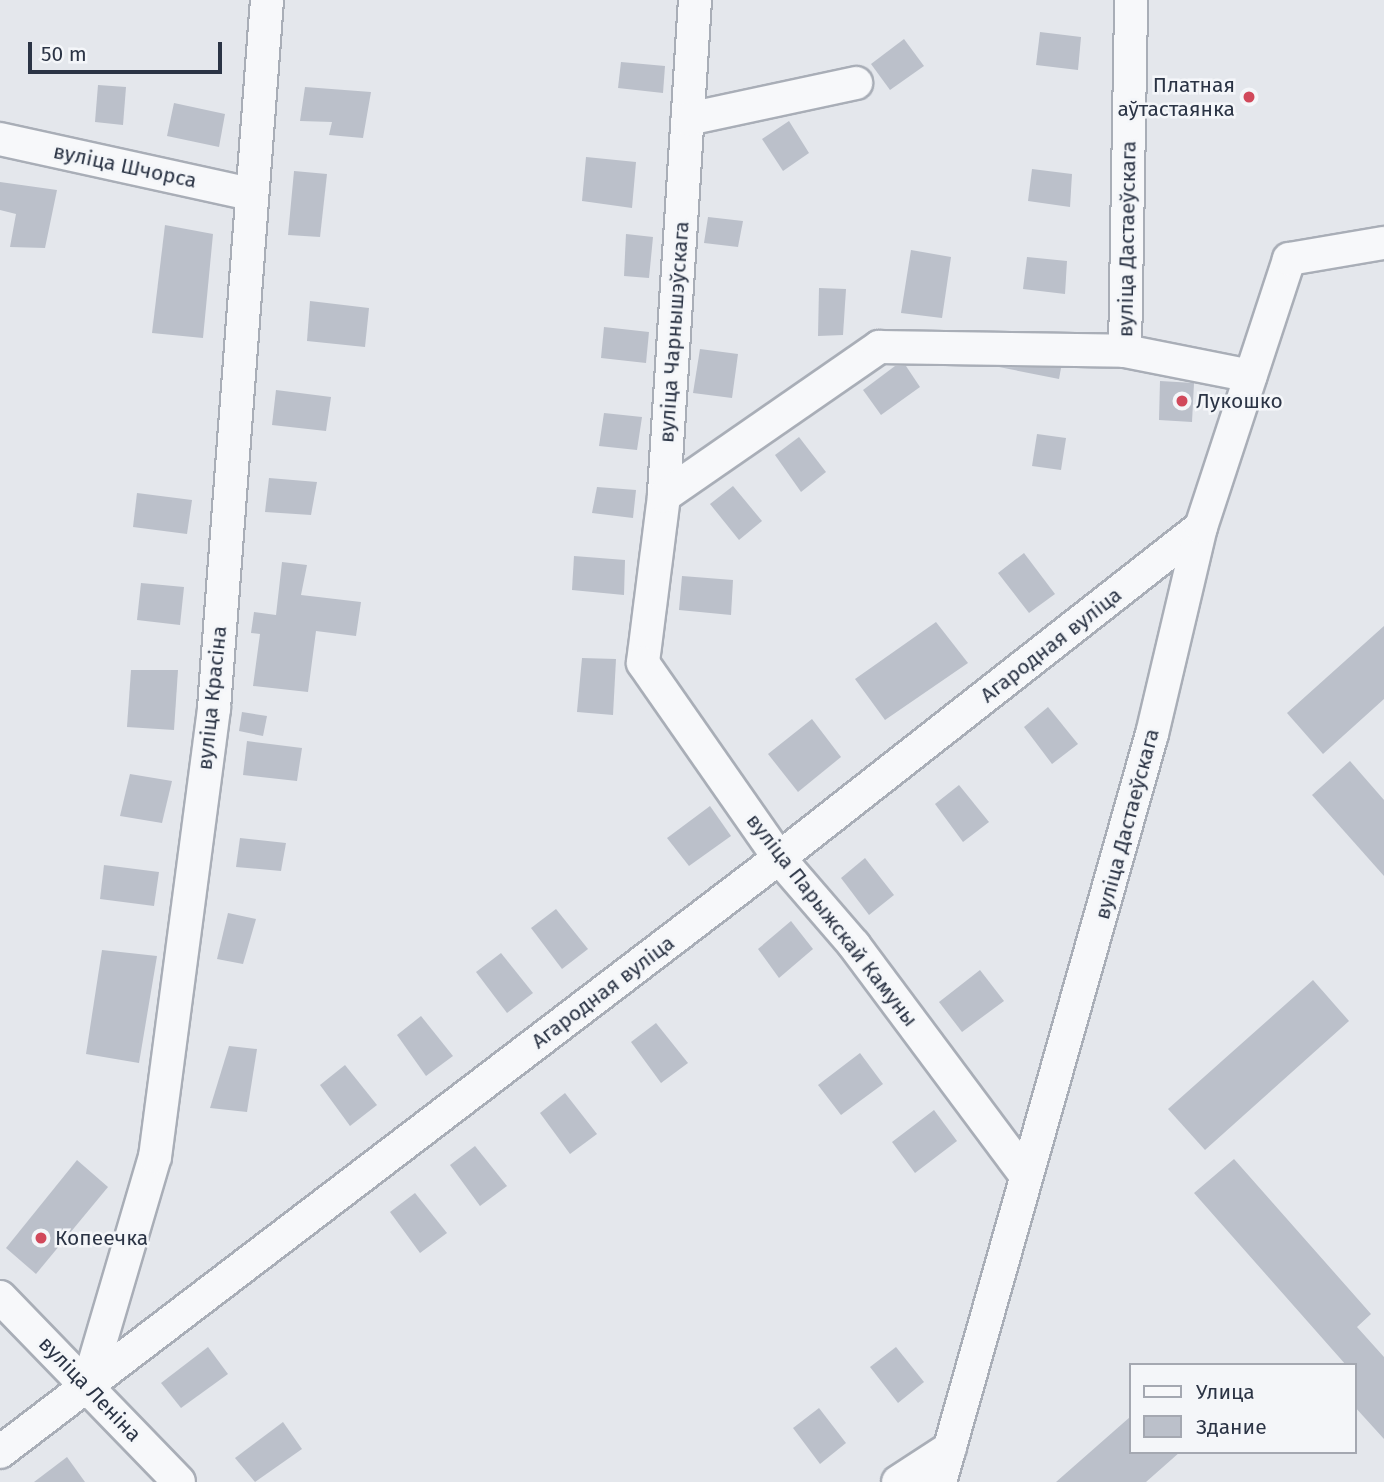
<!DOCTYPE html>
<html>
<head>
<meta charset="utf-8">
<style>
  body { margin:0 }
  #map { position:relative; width:1384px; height:1482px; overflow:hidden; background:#e4e7ec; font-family:"Fira Sans",sans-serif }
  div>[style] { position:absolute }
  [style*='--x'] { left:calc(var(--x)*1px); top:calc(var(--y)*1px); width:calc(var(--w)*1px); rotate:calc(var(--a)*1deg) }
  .building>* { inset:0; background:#bbc0ca }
  .roads { filter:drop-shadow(2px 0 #a9aeb7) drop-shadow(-2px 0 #a9aeb7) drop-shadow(0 2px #a9aeb7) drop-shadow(0 -2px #a9aeb7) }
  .minor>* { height:32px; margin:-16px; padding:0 16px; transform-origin:16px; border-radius:16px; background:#f7f8fa }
  .dots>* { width:19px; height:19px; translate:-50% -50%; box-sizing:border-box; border:4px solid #f4f6f9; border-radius:50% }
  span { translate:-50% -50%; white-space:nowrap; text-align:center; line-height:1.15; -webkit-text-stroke:5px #f4f6f9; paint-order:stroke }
  .poi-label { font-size:21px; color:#2b3445 }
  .right { translate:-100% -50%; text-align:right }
  .left { translate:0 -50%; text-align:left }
  .street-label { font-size:21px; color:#2b3445 }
  .legend { position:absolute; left:1129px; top:1363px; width:228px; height:91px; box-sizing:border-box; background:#f4f6f9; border:2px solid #a4a8b1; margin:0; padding:9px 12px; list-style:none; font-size:21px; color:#2b3445 }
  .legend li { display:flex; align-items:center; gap:14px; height:35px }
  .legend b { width:35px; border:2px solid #a4a8b1 }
  .scale { position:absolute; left:28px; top:42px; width:194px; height:32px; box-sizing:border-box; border:4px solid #2b3445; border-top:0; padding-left:9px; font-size:21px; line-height:24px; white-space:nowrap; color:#2b3445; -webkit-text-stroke:5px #f4f6f9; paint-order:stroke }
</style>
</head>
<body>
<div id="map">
  <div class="building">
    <div style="clip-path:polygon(1040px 32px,1081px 37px,1078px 70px,1036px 65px)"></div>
    <div style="clip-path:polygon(904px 39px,924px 66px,890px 90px,871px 64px)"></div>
    <div style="clip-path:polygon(621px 62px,665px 66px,663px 93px,618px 88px)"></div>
    <div style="clip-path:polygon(98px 85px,126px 87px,123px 125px,95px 122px)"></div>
    <div style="clip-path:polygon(305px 87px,371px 92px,363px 138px,329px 135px,332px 122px,300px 121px)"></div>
    <div style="clip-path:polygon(174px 103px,225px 114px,219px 147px,167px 136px)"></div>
    <div style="clip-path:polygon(789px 121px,809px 153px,783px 171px,762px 139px)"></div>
    <div style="clip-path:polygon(586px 157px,636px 162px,632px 208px,582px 201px)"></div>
    <div style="clip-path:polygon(1032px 169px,1072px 174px,1070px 207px,1028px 201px)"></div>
    <div style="clip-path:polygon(294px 171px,327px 174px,320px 237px,288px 235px)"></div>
    <div style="clip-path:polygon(0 182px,57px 190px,45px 248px,10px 247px,16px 214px,0 210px)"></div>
    <div style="clip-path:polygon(708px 217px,743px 221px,738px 247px,704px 243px)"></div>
    <div style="clip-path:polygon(165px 225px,213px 234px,203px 338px,152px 333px)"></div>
    <div style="clip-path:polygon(626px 234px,653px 237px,649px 278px,624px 276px)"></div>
    <div style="clip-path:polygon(911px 250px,951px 257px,942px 318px,901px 313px)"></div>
    <div style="clip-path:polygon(1027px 257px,1067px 261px,1065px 294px,1023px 289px)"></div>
    <div style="clip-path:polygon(819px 288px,846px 289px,843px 335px,818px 336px)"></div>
    <div style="clip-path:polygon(310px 301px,369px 308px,365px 347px,307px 341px)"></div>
    <div style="clip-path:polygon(604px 327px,649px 332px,646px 363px,601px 358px)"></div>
    <div style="clip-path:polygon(700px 349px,738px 354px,732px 398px,693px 393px)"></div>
    <div style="clip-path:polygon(895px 366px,906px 366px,920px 387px,881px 415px,863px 390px)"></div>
    <div style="clip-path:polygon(999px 367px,1061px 368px,1059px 379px)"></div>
    <div style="clip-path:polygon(1160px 381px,1194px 383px,1192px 422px,1159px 420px)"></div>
    <div style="clip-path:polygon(276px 390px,331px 397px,326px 431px,272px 425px)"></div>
    <div style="clip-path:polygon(604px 413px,642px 417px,637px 450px,599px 446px)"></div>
    <div style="clip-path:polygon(1037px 434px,1066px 438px,1061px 470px,1032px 466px)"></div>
    <div style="clip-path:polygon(799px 437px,826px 472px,801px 492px,775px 455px)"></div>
    <div style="clip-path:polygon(269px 478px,317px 482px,311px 515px,265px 512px)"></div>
    <div style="clip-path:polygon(733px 486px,762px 521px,739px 540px,710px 504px)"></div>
    <div style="clip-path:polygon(597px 487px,636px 490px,633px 518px,592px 513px)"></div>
    <div style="clip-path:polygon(137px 493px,192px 500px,187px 534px,133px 527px)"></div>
    <div style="clip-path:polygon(1024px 553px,1055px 594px,1029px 613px,998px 573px)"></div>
    <div style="clip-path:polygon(574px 556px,625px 560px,624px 595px,572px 590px)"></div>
    <div style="clip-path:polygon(282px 562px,307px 565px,301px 595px,361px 602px,356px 636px,316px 631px,308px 692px,253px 686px,260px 634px,251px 633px,254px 612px,276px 615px)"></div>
    <div style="clip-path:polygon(682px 576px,733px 580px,731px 615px,679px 610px)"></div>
    <div style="clip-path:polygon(141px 583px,184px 587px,180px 625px,137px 620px)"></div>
    <div style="clip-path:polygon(936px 622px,968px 663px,885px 720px,855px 679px)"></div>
    <div style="clip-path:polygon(1384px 626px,1384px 699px,1323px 754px,1287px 713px)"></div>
    <div style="clip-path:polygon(582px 658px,616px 659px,613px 715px,577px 712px)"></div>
    <div style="clip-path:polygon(131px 670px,178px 670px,174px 730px,127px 727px)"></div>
    <div style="clip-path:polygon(1048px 707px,1078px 744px,1052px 764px,1024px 727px)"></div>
    <div style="clip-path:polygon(242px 712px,267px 716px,263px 736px,239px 731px)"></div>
    <div style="clip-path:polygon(812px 719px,841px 757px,798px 792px,768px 754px)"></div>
    <div style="clip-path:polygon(247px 741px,302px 748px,297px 781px,243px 775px)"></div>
    <div style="clip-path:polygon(1350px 761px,1384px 800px,1384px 876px,1312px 795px)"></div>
    <div style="clip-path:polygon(130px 774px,172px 781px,162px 823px,120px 816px)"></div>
    <div style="clip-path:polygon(959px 785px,989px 822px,963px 842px,935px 804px)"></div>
    <div style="clip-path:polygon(710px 806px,731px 836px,689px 866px,667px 838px)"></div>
    <div style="clip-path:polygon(240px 838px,286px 843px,281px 871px,236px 867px)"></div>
    <div style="clip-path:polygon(865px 858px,894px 895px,869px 915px,841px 878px)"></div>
    <div style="clip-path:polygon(104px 865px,159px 872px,154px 906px,100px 899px)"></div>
    <div style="clip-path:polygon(556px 909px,588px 949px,562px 969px,531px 928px)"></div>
    <div style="clip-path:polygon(228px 913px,256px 919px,243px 964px,217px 959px)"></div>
    <div style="clip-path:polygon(791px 921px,813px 949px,779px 978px,758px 949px)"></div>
    <div style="clip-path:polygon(102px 950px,157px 956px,139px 1063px,86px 1054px)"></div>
    <div style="clip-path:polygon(501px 953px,533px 993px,507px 1013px,476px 972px)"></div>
    <div style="clip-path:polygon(980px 970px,1004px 1001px,962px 1032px,939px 1002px)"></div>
    <div style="clip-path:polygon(1313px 980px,1349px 1021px,1205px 1150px,1168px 1109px)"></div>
    <div style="clip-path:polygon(421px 1016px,453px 1056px,426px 1076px,397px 1035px)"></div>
    <div style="clip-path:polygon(656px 1023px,688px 1063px,661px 1083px,631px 1042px)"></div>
    <div style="clip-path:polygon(229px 1046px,257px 1049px,247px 1112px,210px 1108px)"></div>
    <div style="clip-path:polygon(860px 1053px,883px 1084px,841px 1115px,818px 1085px)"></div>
    <div style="clip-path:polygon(345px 1065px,377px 1105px,350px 1126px,320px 1085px)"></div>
    <div style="clip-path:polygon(565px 1093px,597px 1134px,570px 1154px,540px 1113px)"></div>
    <div style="clip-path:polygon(934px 1110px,957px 1141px,915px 1173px,892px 1142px)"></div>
    <div style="clip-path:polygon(475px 1146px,507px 1186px,480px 1206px,450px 1165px)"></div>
    <div style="clip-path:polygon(1234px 1159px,1371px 1314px,1357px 1327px,1384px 1357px,1384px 1439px,1354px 1406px,1354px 1365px,1346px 1365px,1194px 1193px)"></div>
    <div style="clip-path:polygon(77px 1160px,108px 1187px,36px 1274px,6px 1248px)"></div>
    <div style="clip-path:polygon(415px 1193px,447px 1233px,420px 1253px,390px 1212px)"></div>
    <div style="clip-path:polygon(208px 1347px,228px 1374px,181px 1408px,161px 1383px)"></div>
    <div style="clip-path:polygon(896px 1347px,924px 1382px,898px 1403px,870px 1367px)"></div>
    <div style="clip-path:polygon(819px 1408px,846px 1443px,820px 1464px,793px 1428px)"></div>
    <div style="clip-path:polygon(1130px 1417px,1130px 1452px,1180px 1452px,1146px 1482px,1056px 1482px)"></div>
    <div style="clip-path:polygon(283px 1422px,302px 1449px,255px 1482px,235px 1458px)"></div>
    <div style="clip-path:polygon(67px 1457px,85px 1482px,34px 1482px)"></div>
  </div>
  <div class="roads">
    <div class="minor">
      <div style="--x:695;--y:0;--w:497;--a:93.6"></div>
      <div style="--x:664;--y:496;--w:168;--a:97.2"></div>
      <div style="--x:643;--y:663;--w:238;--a:55.1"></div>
      <div style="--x:779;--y:858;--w:115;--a:49.2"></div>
      <div style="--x:854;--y:945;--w:286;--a:53.3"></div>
      <div style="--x:688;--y:119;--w:172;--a:-12.1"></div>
      <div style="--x:0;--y:139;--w:256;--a:12.4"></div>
      <div style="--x:1125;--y:351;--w:351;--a:-89"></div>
      <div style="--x:664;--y:496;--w:262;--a:-34.7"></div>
      <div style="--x:879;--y:347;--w:246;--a:0.9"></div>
      <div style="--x:1125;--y:351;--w:128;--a:11.2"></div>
      <div style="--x:0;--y:1297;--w:257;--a:45.9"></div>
      <div style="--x:88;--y:1384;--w:237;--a:-73.6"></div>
      <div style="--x:155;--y:1157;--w:453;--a:-82.5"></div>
      <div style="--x:214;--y:708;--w:710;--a:-85.72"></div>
      <div style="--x:0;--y:1452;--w:980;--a:-37.33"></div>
      <div style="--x:779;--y:858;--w:536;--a:-38.11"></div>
      <div style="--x:898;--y:1482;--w:62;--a:-33.2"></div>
      <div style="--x:940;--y:1482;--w:777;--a:-74.18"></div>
      <div style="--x:1152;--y:734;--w:213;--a:-76.7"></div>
      <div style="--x:1201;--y:527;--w:282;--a:-71.8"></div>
      <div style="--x:1289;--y:259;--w:96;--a:-9.6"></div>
    </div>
  </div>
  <div class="dots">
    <div style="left:1249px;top:97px;background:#d1495b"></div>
    <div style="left:1182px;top:401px;background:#d1495b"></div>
    <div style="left:41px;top:1238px;background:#d1495b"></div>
  </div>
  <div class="poi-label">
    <span class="right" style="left:1235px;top:97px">Платная<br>аўтастаянка</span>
    <span class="left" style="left:1196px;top:401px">Лукошко</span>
    <span class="left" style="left:55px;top:1238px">Копеечка</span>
  </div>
  <div class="street-label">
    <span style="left:125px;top:166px;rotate:12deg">вуліца Шчорса</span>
    <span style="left:1127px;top:239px;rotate:-89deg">вуліца Дастаеўскага</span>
    <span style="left:674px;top:332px;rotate:-86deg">вуліца Чарнышэўскага</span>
    <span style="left:1051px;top:645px;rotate:-38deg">Агародная вуліца</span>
    <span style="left:212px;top:698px;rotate:-84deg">вуліца Красіна</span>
    <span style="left:1127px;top:824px;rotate:-75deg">вуліца Дастаеўскага</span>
    <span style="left:832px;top:920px;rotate:52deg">вуліца Парыжскай Камуны</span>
    <span style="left:603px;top:992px;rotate:-37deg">Агародная вуліца</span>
    <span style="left:90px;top:1389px;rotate:46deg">вуліца Леніна</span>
  </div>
  <ul class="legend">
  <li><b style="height:9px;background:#f7f8fa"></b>Улица</li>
  <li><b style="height:19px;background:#bbc0ca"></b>Здание</li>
  </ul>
  <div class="scale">50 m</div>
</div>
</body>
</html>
